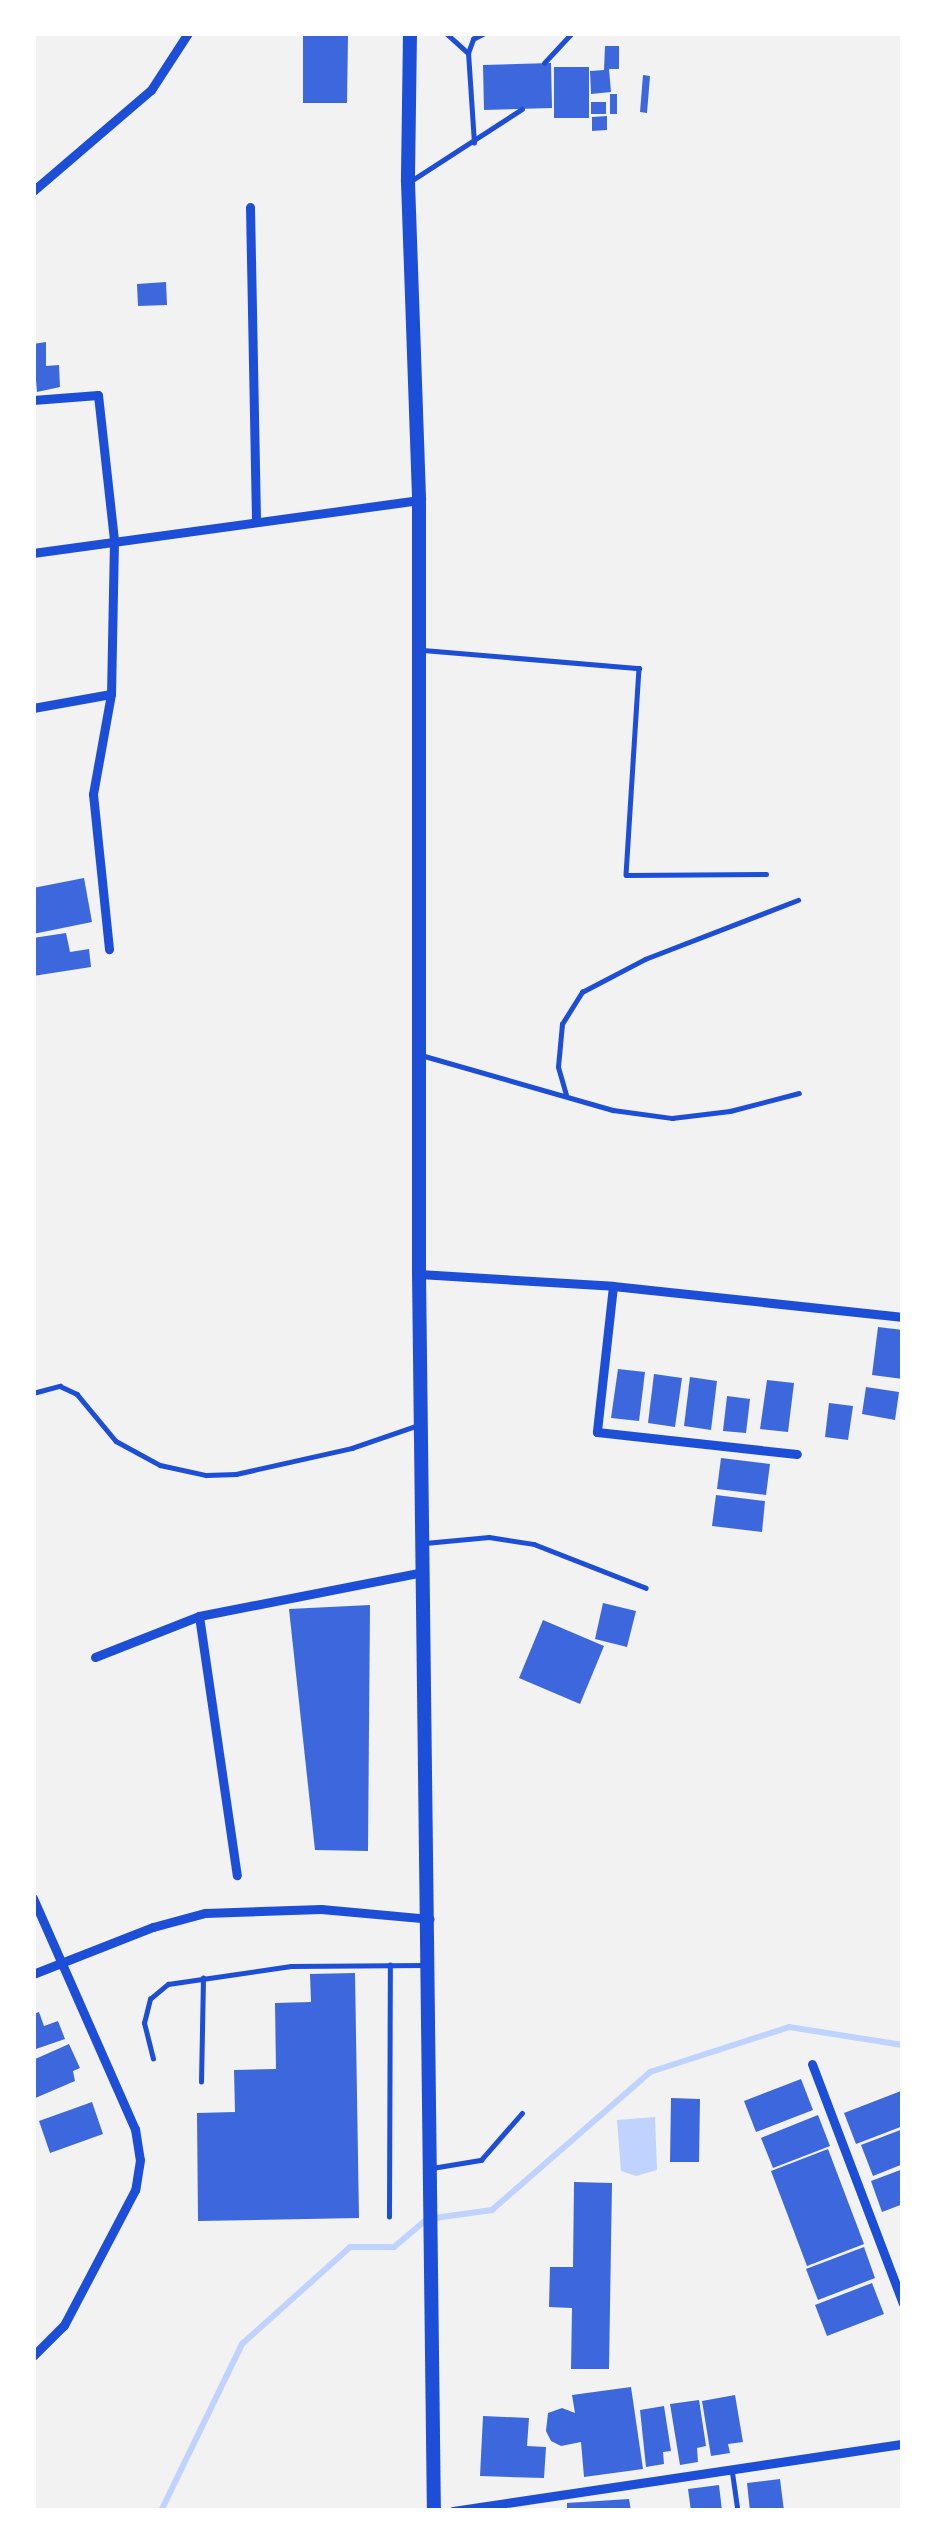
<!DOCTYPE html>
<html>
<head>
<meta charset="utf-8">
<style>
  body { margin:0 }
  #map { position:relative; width:936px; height:2544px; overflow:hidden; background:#f2f2f2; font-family:Commissioner,sans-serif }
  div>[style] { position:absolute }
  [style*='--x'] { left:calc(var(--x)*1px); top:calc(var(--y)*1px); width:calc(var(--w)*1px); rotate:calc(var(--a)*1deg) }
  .water>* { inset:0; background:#bfd3fe }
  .stream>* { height:6px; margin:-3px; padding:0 3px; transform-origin:3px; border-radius:3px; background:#bfd3fe }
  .building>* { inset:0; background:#3d67dc }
  .service>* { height:4.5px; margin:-2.25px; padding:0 2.25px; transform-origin:2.25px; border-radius:2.25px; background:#1d4ed8 }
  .minor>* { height:9px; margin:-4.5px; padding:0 4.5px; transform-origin:4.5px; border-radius:4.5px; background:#1d4ed8 }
  .primary>* { height:14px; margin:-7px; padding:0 7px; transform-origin:7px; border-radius:7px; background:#1d4ed8 }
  span { translate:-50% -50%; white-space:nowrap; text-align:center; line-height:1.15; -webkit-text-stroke:9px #fff; paint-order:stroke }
  .frame { position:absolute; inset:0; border:36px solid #fff; pointer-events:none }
</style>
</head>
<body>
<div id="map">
  <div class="water">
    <div style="clip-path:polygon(655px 2117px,657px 2170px,636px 2176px,621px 2171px,617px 2120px)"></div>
  </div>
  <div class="stream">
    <div style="--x:161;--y:2511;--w:186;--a:-64.1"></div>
    <div style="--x:242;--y:2344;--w:145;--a:-41.9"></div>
    <div style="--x:350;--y:2247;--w:44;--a:0"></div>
    <div style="--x:394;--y:2247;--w:43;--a:-40.3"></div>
    <div style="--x:427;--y:2219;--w:66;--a:-7.9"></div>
    <div style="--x:492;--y:2210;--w:210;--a:-41.1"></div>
    <div style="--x:650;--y:2072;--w:146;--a:-17.9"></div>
    <div style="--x:789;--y:2027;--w:115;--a:9"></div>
  </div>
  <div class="building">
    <div style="clip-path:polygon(303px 35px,348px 35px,347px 103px,303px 103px)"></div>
    <div style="clip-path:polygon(605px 46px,619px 46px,619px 69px,609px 69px,611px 92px,591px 94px,590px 71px,604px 70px)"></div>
    <div style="clip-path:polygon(551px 63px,552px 108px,484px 110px,483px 65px)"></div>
    <div style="clip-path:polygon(554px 67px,589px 67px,589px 118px,554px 118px)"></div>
    <div style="clip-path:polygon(643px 75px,650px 76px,647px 113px,640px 112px)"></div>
    <div style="clip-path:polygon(610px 94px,617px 94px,617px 114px,610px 114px)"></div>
    <div style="clip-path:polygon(591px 102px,606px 102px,606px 114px,591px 114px)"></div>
    <div style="clip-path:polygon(607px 116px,607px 130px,592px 131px,592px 117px)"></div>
    <div style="clip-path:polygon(166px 282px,167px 305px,138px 306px,137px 284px)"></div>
    <div style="clip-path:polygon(46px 342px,46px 366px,59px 365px,60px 387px,37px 392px,33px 344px)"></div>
    <div style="clip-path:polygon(84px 878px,92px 922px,33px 934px,33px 888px)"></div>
    <div style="clip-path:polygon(66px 933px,70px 952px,89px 949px,91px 967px,33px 976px,33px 938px)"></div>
    <div style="clip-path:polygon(878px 1327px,903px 1330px,903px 1379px,872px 1375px)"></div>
    <div style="clip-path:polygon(618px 1369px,645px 1372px,639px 1421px,611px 1418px)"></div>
    <div style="clip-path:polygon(654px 1374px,682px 1378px,675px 1427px,648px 1423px)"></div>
    <div style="clip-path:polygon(690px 1377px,717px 1381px,711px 1430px,684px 1426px)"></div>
    <div style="clip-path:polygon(767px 1380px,794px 1383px,788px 1432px,760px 1429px)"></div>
    <div style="clip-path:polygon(866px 1387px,899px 1392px,895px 1420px,862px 1414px)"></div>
    <div style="clip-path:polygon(727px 1396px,750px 1399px,746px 1433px,723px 1431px)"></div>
    <div style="clip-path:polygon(829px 1403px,853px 1406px,848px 1440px,825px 1437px)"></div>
    <div style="clip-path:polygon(721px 1458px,770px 1464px,766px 1495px,717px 1489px)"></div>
    <div style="clip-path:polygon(716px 1495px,765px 1501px,762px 1532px,712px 1526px)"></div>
    <div style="clip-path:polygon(603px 1603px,636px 1611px,627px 1647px,595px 1639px)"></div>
    <div style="clip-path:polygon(370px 1605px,368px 1851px,315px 1850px,289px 1609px)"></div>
    <div style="clip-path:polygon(543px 1620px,604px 1646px,580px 1704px,519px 1678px)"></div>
    <div style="clip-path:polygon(355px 1973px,359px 2218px,198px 2221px,197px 2113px,235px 2112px,234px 2070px,276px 2069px,275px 2003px,311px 2002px,310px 1974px)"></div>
    <div style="clip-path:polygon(39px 2012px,44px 2026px,58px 2021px,65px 2039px,33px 2050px,33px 2014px)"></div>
    <div style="clip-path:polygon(69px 2044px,80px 2068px,73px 2071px,75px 2081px,33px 2099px,33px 2060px)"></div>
    <div style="clip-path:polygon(801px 2079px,813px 2110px,756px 2132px,744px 2101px)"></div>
    <div style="clip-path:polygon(901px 2091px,903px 2126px,856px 2144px,844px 2113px)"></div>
    <div style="clip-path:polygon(671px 2098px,700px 2099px,699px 2162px,670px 2162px)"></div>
    <div style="clip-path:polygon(92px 2102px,103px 2134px,50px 2153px,39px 2121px)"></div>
    <div style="clip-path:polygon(818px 2115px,830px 2146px,773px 2168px,761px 2138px)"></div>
    <div style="clip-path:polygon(903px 2129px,903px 2164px,873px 2176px,861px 2145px)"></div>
    <div style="clip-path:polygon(828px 2149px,864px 2244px,807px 2266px,771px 2171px)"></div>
    <div style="clip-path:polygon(903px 2169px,903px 2204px,882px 2212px,871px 2181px)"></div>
    <div style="clip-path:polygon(574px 2182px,612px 2183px,609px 2369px,571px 2369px,572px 2308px,549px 2307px,550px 2267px,573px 2267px)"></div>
    <div style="clip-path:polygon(864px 2247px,875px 2278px,818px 2300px,806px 2269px)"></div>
    <div style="clip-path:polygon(872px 2283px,884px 2314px,827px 2336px,815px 2305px)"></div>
    <div style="clip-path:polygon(631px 2387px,643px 2469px,584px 2477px,581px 2442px,561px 2446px,551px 2441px,546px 2431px,548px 2413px,562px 2408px,575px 2413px,572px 2395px)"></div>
    <div style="clip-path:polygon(735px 2395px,743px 2442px,728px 2444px,730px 2453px,711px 2456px,702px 2401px)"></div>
    <div style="clip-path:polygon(699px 2400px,706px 2446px,697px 2448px,698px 2462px,680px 2465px,670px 2404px)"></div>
    <div style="clip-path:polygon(664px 2406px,671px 2451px,663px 2452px,664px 2464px,646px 2467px,640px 2410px)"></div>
    <div style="clip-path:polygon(483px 2416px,529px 2418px,527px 2446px,546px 2447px,544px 2478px,480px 2476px)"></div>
    <div style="clip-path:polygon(780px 2479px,784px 2511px,750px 2511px,747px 2483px)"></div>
    <div style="clip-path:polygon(719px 2485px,722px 2511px,691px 2511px,688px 2489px)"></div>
    <div style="clip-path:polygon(629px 2499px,631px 2511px,567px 2511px,567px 2503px)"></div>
  </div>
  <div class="service">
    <div style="--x:446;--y:33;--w:30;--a:42"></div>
    <div style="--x:544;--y:63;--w:41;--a:-47"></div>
    <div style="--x:474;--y:143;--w:90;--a:-93.8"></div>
    <div style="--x:468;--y:53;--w:15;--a:-70"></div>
    <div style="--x:473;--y:39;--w:13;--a:-27"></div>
    <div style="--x:411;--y:181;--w:132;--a:-33"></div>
    <div style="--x:423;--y:650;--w:217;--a:4.8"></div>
    <div style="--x:639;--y:668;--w:207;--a:93.6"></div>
    <div style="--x:626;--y:875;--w:140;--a:-0.4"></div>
    <div style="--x:421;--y:1055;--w:200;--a:16"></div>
    <div style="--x:613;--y:1110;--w:60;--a:7.7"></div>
    <div style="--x:672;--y:1118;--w:58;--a:-6.9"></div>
    <div style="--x:730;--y:1111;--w:71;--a:-14.6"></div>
    <div style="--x:566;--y:1095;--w:29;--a:-106"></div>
    <div style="--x:558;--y:1067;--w:43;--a:-84.7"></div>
    <div style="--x:562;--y:1024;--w:38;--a:-58"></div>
    <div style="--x:582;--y:992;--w:71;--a:-27.6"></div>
    <div style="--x:645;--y:959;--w:164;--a:-21.1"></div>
    <div style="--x:33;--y:1393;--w:28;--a:-15"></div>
    <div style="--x:60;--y:1386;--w:19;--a:25"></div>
    <div style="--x:77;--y:1394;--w:61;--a:50.3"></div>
    <div style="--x:116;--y:1441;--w:50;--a:28.6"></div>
    <div style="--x:160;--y:1465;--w:47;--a:12.3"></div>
    <div style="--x:206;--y:1475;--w:30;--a:-2"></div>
    <div style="--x:236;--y:1474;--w:119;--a:-12.6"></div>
    <div style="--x:352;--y:1448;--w:68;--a:-19"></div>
    <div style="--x:425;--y:1543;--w:64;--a:-5.4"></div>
    <div style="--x:489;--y:1537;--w:46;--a:8.8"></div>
    <div style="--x:534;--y:1544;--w:120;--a:21.4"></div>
    <div style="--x:153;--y:2059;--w:37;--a:-104"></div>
    <div style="--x:144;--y:2023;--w:25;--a:-76"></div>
    <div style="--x:150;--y:1999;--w:23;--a:-40"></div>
    <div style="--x:168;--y:1984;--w:124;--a:-8.3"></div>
    <div style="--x:291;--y:1966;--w:134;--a:-0.4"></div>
    <div style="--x:201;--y:2082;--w:104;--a:-88.9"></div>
    <div style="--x:432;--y:2168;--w:50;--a:-9.3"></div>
    <div style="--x:481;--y:2160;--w:62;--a:-48.9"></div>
    <div style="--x:389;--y:2217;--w:252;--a:-89.8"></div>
    <div style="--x:732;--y:2469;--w:42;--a:81.9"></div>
  </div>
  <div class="minor">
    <div style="--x:33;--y:191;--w:155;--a:-40.6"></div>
    <div style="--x:151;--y:90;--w:68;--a:-57"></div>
    <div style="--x:250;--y:207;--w:313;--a:88.9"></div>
    <div style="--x:33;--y:400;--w:65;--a:-4.4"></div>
    <div style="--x:98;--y:395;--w:146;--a:83.7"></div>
    <div style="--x:114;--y:540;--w:154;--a:91.1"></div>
    <div style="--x:111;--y:694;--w:102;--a:100.2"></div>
    <div style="--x:93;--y:794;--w:156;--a:84.1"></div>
    <div style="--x:33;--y:553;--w:390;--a:-7.8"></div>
    <div style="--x:33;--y:708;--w:79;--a:-10.2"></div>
    <div style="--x:419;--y:1274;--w:194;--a:3.5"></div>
    <div style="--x:613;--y:1286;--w:292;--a:6.1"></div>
    <div style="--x:613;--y:1286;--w:147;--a:96.3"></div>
    <div style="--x:597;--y:1432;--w:201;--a:6.3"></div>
    <div style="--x:199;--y:1616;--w:229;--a:-11.1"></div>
    <div style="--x:95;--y:1657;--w:112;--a:-21.5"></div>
    <div style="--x:199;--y:1616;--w:262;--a:81.7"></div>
    <div style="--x:33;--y:1898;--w:253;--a:66.2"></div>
    <div style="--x:135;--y:2129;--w:31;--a:81"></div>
    <div style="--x:140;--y:2160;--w:30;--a:99"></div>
    <div style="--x:135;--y:2190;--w:153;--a:117.7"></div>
    <div style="--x:64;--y:2325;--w:44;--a:135"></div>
    <div style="--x:33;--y:1974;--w:129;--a:-21.4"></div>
    <div style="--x:153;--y:1927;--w:54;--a:-15.1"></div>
    <div style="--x:205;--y:1913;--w:116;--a:-2"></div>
    <div style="--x:321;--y:1909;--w:109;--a:5.2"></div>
    <div style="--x:812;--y:2064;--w:256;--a:69.2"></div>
    <div style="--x:453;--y:2511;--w:455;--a:-8.5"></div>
  </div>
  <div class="primary">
    <div style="--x:410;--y:33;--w:149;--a:90.8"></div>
    <div style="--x:408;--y:182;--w:318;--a:88"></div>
    <div style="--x:419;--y:500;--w:774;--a:90"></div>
    <div style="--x:419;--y:1274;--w:1237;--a:89.31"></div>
  </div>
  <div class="frame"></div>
</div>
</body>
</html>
